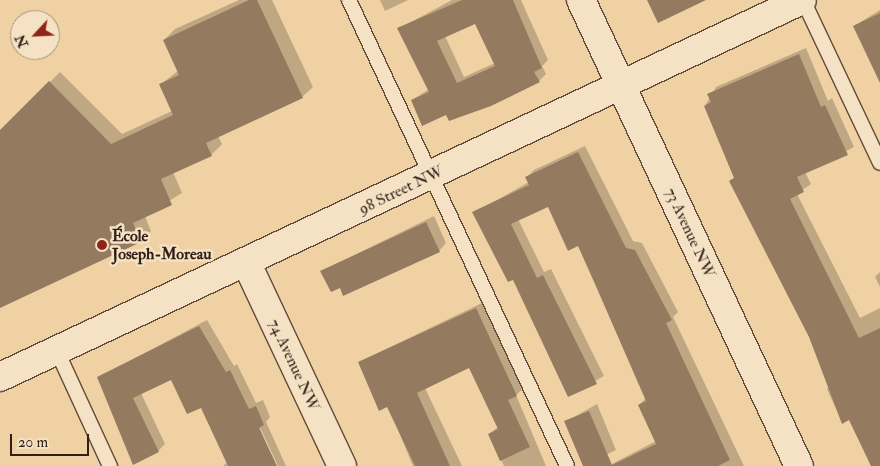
<!DOCTYPE html>
<html>
<head>
<meta charset="utf-8">
<style>
  body { margin:0 }
  #map { position:relative; width:880px; height:466px; overflow:hidden; background:#f0d1a4; font-family:"IM FELL Double Pica",serif }
  div>[style] { position:absolute }
  [style*='--x'] { left:calc(var(--x)*1px); top:calc(var(--y)*1px); width:calc(var(--w)*1px); rotate:calc(var(--a)*1deg) }
  .shadow>* { inset:0; background:#0003 }
  .building>* { inset:0; background:#947b60 }
  .roads { filter:drop-shadow(1px 0 #614b3a) drop-shadow(-1px 0 #614b3a) drop-shadow(0 1px #614b3a) drop-shadow(0 -1px #614b3a) }
  .lane>* { height:14px; margin:-7px; padding:0 7px; transform-origin:7px; border-radius:7px; background:#f5e1c4 }
  .street>* { height:28px; margin:-14px; padding:0 14px; transform-origin:14px; border-radius:14px; background:#f5e1c4 }
  .dots>* { width:14px; height:14px; translate:-50% -50%; box-sizing:border-box; border:2px solid #f5e1c4; border-radius:50% }
  span { translate:-50% -50%; white-space:nowrap; text-align:center; line-height:1.15; -webkit-text-stroke:5px #f5e1c4; paint-order:stroke }
  .street-label { font-size:16px; color:#311e16 }
  .poi-label { font-size:16px; color:#311e16; font-weight:700 }
  .left { translate:0 -50%; text-align:left }
  .north { position:absolute; left:10px; top:10px; width:50px; height:50px; box-sizing:border-box; background:#f5e1c4; border:1px solid #a7937e; border-radius:50%; rotate:245deg; font-size:14px; font-weight:700; line-height:20px; text-align:center; color:#311e16 }
  .north::after { content:''; display:block; margin:auto; width:18px; height:22px; background:#8f2418; clip-path:polygon(50% 0,100% 100%,50% 72%,0 100%) }
  .scale { position:absolute; left:10px; top:434px; width:79px; height:22px; box-sizing:border-box; border:2px solid #311e16; border-top:0; padding-left:6px; font-size:15px; line-height:18px; white-space:nowrap; color:#311e16; -webkit-text-stroke:4px #f5e1c4; paint-order:stroke }
</style>
</head>
<body>
<div id="map">
  <div class="shadow">
    <div style="clip-path:polygon(239px 0,272px 0,313px 87px,302px 97px,218px 136px,222px 144px,211px 155px,173px 172px,182px 193px,145px 216px,151px 231px,141px 241px,0 307px,0 132px,60px 72px,122px 134px,172px 111px,160px 85px,179px 70px,164px 40px,175px 29px)"></div>
    <div style="clip-path:polygon(380px 0,408px 0,385px 11px)"></div>
    <div style="clip-path:polygon(evenodd,452px 0,521px 0,548px 60px,542px 66px,546px 74px,539px 81px,447px 113px,412px 100px,429px 89px,398px 29px,452px 0,476px 22px,495px 63px,464px 77px,445px 36px,476px 22px)"></div>
    <div style="clip-path:polygon(880px 10px,880px 75px,854px 26px)"></div>
    <div style="clip-path:polygon(806px 48px,828px 101px,832px 98px,854px 147px,805px 172px,811px 184px,797px 194px,860px 318px,880px 308px,880px 466px,871px 466px,850px 419px,842px 422px,827px 389px,832px 385px,762px 235px,758px 237px,731px 181px,735px 177px,705px 106px,716px 87px)"></div>
    <div style="clip-path:polygon(585px 146px,633px 241px,642px 243px,678px 312px,673px 317px,744px 466px,608px 466px,656px 441px,639px 405px,646px 398px,578px 245px,548px 205px,518px 219px,544px 272px,551px 269px,604px 376px,568px 396px,514px 278px,474px 213px,529px 182px,527px 177px,534px 170px)"></div>
    <div style="clip-path:polygon(434px 216px,446px 243px,439px 251px,340px 287px,322px 271px)"></div>
    <div style="clip-path:polygon(880px 272px,880px 287px,875px 277px)"></div>
    <div style="clip-path:polygon(484px 302px,524px 388px,516px 395px,546px 466px,504px 466px,489px 434px,498px 427px,470px 367px,425px 388px,462px 466px,413px 466px,388px 406px,359px 362px)"></div>
    <div style="clip-path:polygon(207px 320px,234px 366px,237px 364px,256px 403px,263px 400px,270px 417px,266px 422px,286px 466px,278px 466px,257px 421px,275px 466px,223px 466px,227px 462px,201px 406px,171px 378px,141px 393px,165px 444px,158px 451px,98px 378px)"></div>
    <div style="clip-path:polygon(597px 404px,616px 450px,584px 466px,565px 422px)"></div>
  </div>
  <div class="building">
    <div style="clip-path:polygon(249px 0,257px 0,303px 98px,206px 143px,212px 156px,161px 179px,172px 205px,133px 223px,141px 242px,0 308px,0 130px,49px 81px,111px 144px,173px 115px,159px 84px,179px 75px,163px 40px)"></div>
    <div style="clip-path:polygon(evenodd,462px 0,513px 0,542px 68px,534px 72px,540px 82px,491px 106px,449px 121px,446px 115px,422px 126px,411px 100px,429px 92px,397px 28px,462px 0,475px 24px,495px 66px,457px 83px,437px 41px,475px 24px)"></div>
    <div style="clip-path:polygon(647px 0,706px 0,658px 23px)"></div>
    <div style="clip-path:polygon(880px 13px,880px 83px,853px 26px)"></div>
    <div style="clip-path:polygon(799px 54px,821px 107px,825px 105px,848px 155px,797px 177px,804px 192px,790px 199px,859px 338px,880px 328px,880px 466px,871px 466px,849px 420px,842px 424px,809px 337px,729px 181px,734px 178px,704px 106px,711px 102px,707px 94px)"></div>
    <div style="clip-path:polygon(578px 152px,626px 248px,635px 250px,672px 320px,666px 323px,730px 460px,718px 466px,583px 466px,564px 421px,589px 411px,612px 465px,656px 444px,638px 405px,646px 401px,595px 284px,578px 246px,568px 251px,548px 207px,511px 224px,537px 278px,543px 275px,597px 384px,568px 397px,513px 280px,508px 282px,472px 212px,529px 185px,525px 177px)"></div>
    <div style="clip-path:polygon(426px 222px,440px 252px,343px 296px,340px 288px,331px 292px,320px 271px)"></div>
    <div style="clip-path:polygon(476px 308px,517px 396px,508px 400px,530px 447px,500px 461px,488px 434px,498px 429px,469px 368px,417px 393px,450px 466px,415px 466px,387px 407px,379px 411px,358px 362px)"></div>
    <div style="clip-path:polygon(199px 326px,226px 372px,230px 370px,249px 409px,256px 406px,264px 425px,259px 428px,277px 466px,228px 466px,201px 408px,187px 414px,171px 380px,133px 398px,159px 452px,133px 465px,97px 377px)"></div>
  </div>
  <div class="roads">
    <div class="lane">
      <div style="--x:349;--y:0;--w:514;--a:64.93"></div>
      <div style="--x:803;--y:0;--w:180;--a:64.7"></div>
      <div style="--x:57;--y:351;--w:127;--a:65.3"></div>
    </div>
    <div class="street">
      <div style="--x:581;--y:0;--w:514;--a:64.93"></div>
      <div style="--x:247;--y:264;--w:223;--a:64.8"></div>
      <div style="--x:0;--y:377;--w:886;--a:-25.18"></div>
    </div>
  </div>
  <div class="dots">
    <div style="left:102px;top:245px;background:#8f2418"></div>
  </div>
  <div class="street-label">
    <span style="left:401px;top:190px;rotate:-26deg">98 Street NW</span>
    <span style="left:690px;top:233px;rotate:65deg">73 Avenue NW</span>
    <span style="left:294px;top:365px;rotate:65deg">74 Avenue NW</span>
  </div>
  <div class="poi-label">
    <span class="left" style="left:112px;top:245px">École<br>Joseph-Moreau</span>
  </div>
  <div class="north">N</div>
  <div class="scale">20 m</div>
</div>
</body>
</html>
